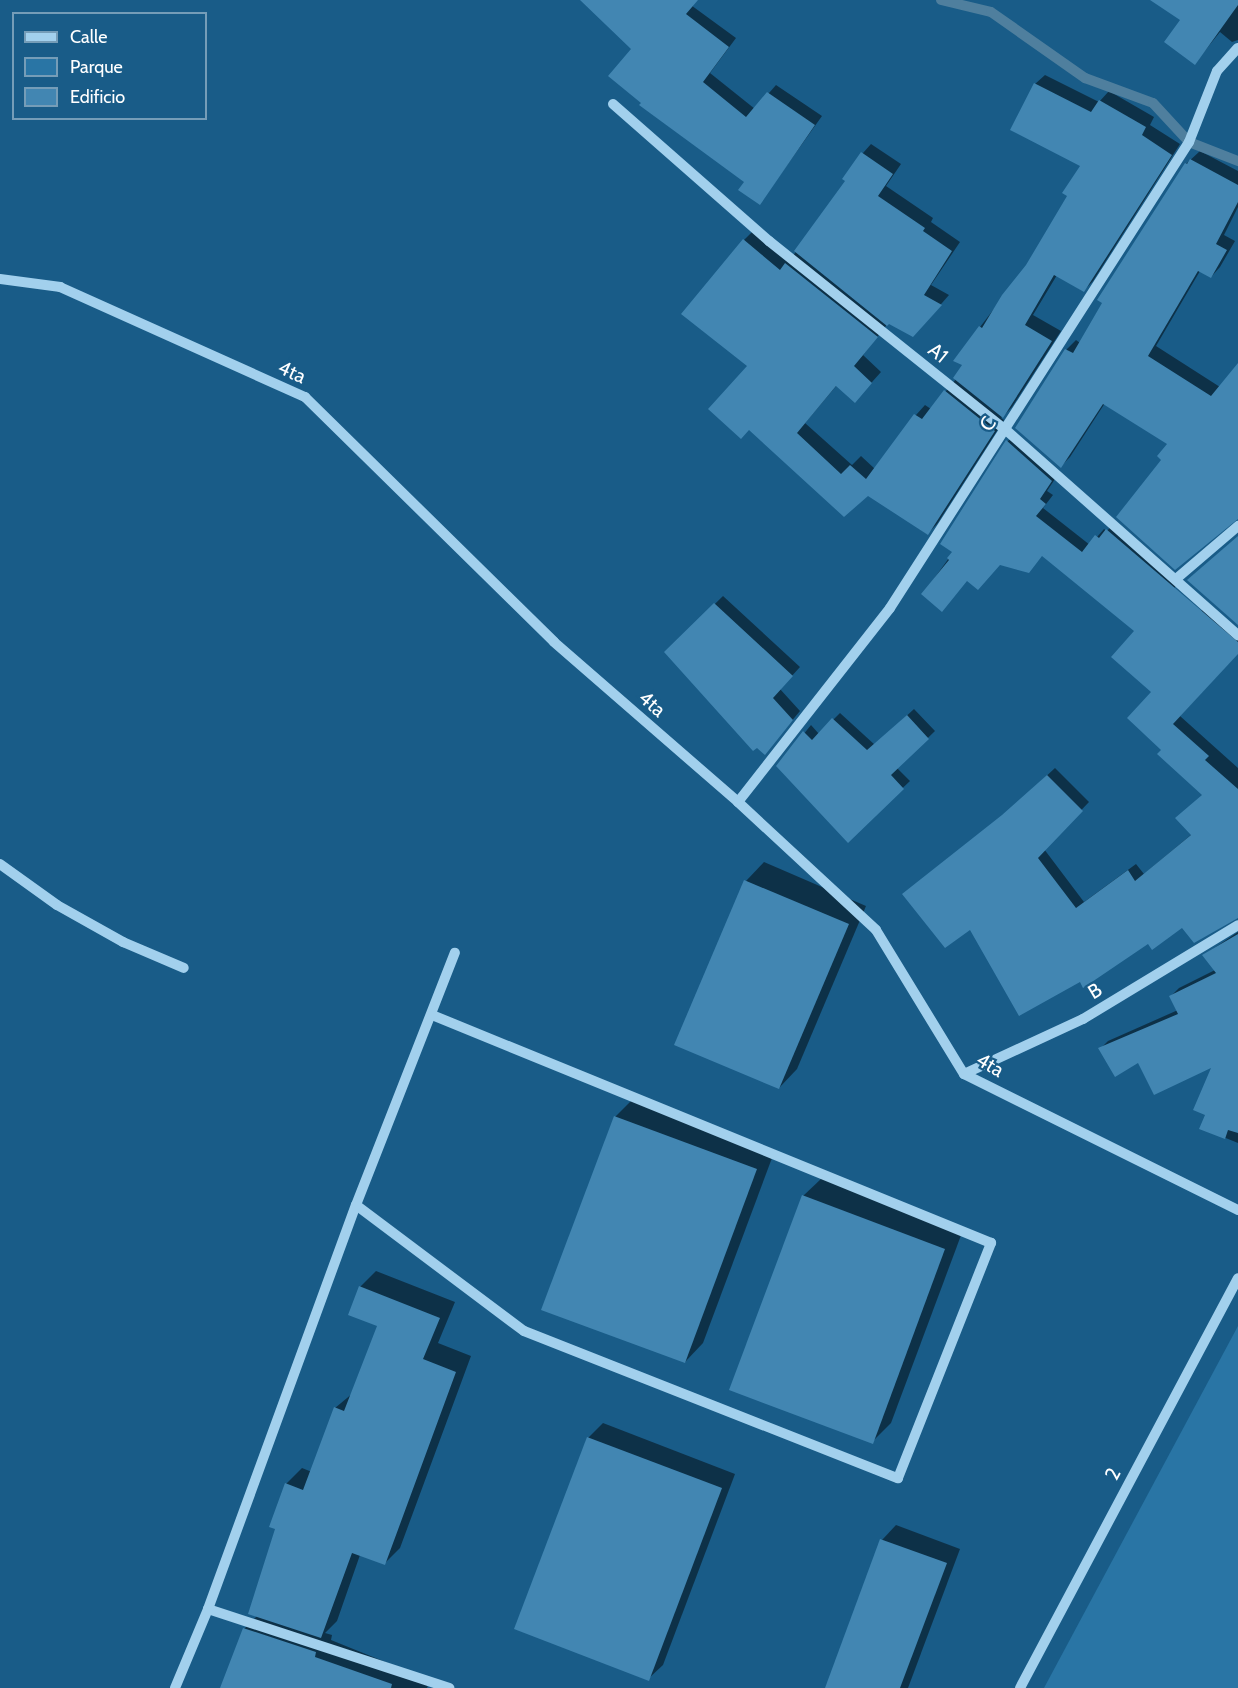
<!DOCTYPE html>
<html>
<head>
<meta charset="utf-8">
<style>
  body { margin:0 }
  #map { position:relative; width:1238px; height:1688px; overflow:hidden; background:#195c88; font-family:Cabin,sans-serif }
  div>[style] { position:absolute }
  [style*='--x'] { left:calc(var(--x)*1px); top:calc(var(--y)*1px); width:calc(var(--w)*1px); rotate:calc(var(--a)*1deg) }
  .green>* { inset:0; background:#2975a5 }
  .shadow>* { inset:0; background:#0007 }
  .stream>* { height:10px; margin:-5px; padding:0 5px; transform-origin:5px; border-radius:5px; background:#4f7f9e }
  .building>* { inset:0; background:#4286b2 }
  .minor>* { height:10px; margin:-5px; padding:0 5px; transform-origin:5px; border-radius:5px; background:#a2d0ed }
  span { translate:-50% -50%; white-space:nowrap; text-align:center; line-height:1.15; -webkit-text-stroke:4.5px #195c88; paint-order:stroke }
  .street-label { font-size:20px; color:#fff }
  .legend { position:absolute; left:12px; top:12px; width:195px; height:108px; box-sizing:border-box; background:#195c88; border:2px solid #759db8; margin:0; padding:8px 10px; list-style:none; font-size:18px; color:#fff }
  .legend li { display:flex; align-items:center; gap:12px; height:30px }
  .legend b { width:30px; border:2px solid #759db8 }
</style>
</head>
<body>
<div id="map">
  <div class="green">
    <div style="clip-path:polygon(1238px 1326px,1238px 1688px,1044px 1688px)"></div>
  </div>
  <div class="shadow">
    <div style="clip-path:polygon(586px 0,684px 0,736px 38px,710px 73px,755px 109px,776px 85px,822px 116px,760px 203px,746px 182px,633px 49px)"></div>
    <div style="clip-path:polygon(1152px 0,1238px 0,1238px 40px,1232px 42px,1220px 32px,1195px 63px,1182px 20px)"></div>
    <div style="clip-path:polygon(1045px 75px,1099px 102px,1109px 91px,1154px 117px,1150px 125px,1180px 144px,1093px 281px,1083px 291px,1057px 275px,1033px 315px,1061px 331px,1012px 407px,1001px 418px,1004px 420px,937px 524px,927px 534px,868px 494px,844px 515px,749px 366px,744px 240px,754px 230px,790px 260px,847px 180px,845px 179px,863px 153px,871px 144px,901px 164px,886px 186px,933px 218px,931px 222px,960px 242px,931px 285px,949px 295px,921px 327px,889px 322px,863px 355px,881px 372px,864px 391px,837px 385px,805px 423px,852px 465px,861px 456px,875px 469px,916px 415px,925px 405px,931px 409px,956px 379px,980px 327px,1027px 266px,1069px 196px,1082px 165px,1035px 84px)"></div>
    <div style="clip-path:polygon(1200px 151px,1238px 171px,1238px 207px,1224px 235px,1235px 241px,1220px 267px,1211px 277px,1200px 271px,1156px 346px,1220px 387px,1238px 366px,1238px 511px,1163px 459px,1169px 444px,1105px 403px,1070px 457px,1061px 466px,1017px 427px,1067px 349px,1076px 340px,1080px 343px,1186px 164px)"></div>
    <div style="clip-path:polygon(1015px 434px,1059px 473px,1047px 491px,1053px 495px,1043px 508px,1090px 545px,1104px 529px,1107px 531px,1115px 522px,1181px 580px,1170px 593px,1196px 616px,1208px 604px,1238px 631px,1238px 653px,1180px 716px,1238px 768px,1238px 917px,1183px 926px,1148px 942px,1084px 985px,1012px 808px,1055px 768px,1089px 802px,1044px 849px,1084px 902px,1136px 864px,1144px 874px,1192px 834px,1204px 795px,1163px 750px,1153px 692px,1136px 631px,1043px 555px,1000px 564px,968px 579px,923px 594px,954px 551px,942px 543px,1008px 441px)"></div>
    <div style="clip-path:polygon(723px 596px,800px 667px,780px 689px,800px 711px,765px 753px,666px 652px)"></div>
    <div style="clip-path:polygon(914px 709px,935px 731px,897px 768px,910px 781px,848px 840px,778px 766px,811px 725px,819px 734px,840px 713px,875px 745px)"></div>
    <div style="clip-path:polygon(764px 862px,866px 906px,797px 1069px,779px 1088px,676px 1044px,746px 881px)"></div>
    <div style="clip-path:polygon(1238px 932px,1238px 1143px,1201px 1128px,1207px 1114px,1214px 1065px,1139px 1061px,1100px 1049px,1108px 1041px,1178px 1010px,1171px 996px,1179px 988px,1215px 970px,1204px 955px)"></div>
    <div style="clip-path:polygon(634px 1098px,775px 1150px,703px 1343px,685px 1362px,615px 1117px)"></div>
    <div style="clip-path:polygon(822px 1178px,963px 1230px,891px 1423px,872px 1442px,803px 1196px)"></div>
    <div style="clip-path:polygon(376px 1271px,455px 1302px,438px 1343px,471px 1356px,400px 1548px,384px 1564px,360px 1555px,337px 1621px,325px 1633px,332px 1635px,331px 1640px,430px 1680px,427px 1688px,222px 1688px,244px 1629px,257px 1616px,286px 1484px,302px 1468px,312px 1472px,335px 1408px,353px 1393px,379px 1325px,360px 1287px)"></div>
    <div style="clip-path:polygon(603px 1423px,735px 1474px,663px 1665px,648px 1679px,588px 1438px)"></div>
    <div style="clip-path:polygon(896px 1525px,960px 1549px,908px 1688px,827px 1688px,882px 1540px)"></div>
  </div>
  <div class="stream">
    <div style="--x:941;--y:0;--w:51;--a:13.5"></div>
    <div style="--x:991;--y:12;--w:115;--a:35.1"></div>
    <div style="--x:1085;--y:78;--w:72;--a:20.2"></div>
    <div style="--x:1153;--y:103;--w:53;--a:47.3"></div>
    <div style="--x:1189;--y:142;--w:53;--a:21.2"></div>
  </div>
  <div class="building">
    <div style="clip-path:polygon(580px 0,698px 0,686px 14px,729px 47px,703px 82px,746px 117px,767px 92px,815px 125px,760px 205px,738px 190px,744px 182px,639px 105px,641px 103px,608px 76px,631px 49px)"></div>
    <div style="clip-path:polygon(1150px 0,1238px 0,1238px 5px,1195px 65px,1164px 42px,1180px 20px)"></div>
    <div style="clip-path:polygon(1034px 83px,1091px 112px,1099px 100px,1146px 127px,1142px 135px,1172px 155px,1084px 292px,1054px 275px,1025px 325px,1052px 341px,1003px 418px,953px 378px,962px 365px,953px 361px,979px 326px,982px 328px,1002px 295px,1026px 265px,1067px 196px,1062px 193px,1080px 166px,1010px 130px)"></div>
    <div style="clip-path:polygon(861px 152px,893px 174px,878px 196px,925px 228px,923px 231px,952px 251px,924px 295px,942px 305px,913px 337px,889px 324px,887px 326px,794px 251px,845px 181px,842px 179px)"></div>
    <div style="clip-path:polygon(1190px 159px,1238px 185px,1238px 202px,1216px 244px,1227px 250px,1211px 278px,1198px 271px,1148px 356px,1211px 396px,1238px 363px,1238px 519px,1175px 570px,1116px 517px,1161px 460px,1157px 456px,1167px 444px,1103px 404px,1061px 468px,1015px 428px,1065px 349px,1073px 353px,1102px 303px,1097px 300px,1185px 163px,1187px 164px)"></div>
    <div style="clip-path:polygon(743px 239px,780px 270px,785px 263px,878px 337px,854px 366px,872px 383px,855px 403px,836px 386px,797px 433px,841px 474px,850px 465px,866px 479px,914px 414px,922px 419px,944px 390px,995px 431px,928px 535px,868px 496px,844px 517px,749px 430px,741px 439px,708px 409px,747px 366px,681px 314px)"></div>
    <div style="clip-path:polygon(1006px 440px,1052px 481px,1040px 499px,1046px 504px,1036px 516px,1082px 552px,1095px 535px,1099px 538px,1106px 529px,1238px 642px,1238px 654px,1173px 724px,1209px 756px,1205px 760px,1238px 789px,1238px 918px,1194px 943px,1182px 928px,1152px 950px,1148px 944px,1083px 988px,1080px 982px,1019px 1016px,970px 930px,945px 948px,902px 894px,1002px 815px,1047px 775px,1083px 811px,1038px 858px,1076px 908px,1128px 870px,1135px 881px,1191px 835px,1175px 818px,1202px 795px,1157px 754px,1161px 750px,1127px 718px,1151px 692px,1111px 657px,1134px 631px,1042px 556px,1029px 573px,1000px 565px,978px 590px,967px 581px,942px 612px,921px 594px,949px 560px,947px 558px,952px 552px,940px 544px)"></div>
    <div style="clip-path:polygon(1238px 536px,1238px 625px,1187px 580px)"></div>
    <div style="clip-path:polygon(714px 603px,793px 676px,773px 698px,793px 720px,765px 755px,757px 748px,753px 751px,664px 652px)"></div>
    <div style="clip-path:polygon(907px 715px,929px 739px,891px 775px,904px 789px,848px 843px,776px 766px,803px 731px,812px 740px,832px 718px,867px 750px)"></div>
    <div style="clip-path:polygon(744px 880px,849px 924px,779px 1089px,674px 1045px)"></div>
    <div style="clip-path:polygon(1238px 934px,1238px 1133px,1228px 1130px,1225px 1139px,1199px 1129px,1205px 1115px,1193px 1110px,1211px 1068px,1154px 1095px,1138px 1063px,1115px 1077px,1098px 1048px,1178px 1014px,1169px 996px,1216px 973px,1202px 955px)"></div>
    <div style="clip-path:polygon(614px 1116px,757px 1169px,685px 1363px,541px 1310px)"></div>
    <div style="clip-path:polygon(802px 1195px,945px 1249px,873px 1444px,729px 1390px)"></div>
    <div style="clip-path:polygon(359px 1286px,440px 1318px,423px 1359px,456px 1372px,385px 1565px,352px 1553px,321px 1638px,248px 1614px,275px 1529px,269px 1527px,285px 1483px,303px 1490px,334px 1407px,344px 1411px,377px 1326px,348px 1315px)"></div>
    <div style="clip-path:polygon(587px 1437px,722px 1488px,649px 1681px,514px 1629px)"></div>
    <div style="clip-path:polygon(880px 1539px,947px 1563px,900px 1688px,825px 1688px)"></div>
    <div style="clip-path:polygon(243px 1628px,316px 1652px,315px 1657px,392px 1684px,391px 1688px,220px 1688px)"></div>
  </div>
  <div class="minor">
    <div style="--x:613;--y:104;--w:208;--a:41.3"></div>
    <div style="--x:769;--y:241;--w:303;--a:38.6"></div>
    <div style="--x:1006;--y:430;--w:310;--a:41.5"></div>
    <div style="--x:0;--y:279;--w:61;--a:7.6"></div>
    <div style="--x:60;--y:287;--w:269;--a:24.2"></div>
    <div style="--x:305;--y:397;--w:349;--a:44.5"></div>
    <div style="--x:554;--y:642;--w:244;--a:41"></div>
    <div style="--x:738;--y:802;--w:188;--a:42.8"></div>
    <div style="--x:876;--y:930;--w:169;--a:58.6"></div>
    <div style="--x:964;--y:1074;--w:306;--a:26.4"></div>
    <div style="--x:1176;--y:579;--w:82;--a:-40.5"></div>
    <div style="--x:738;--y:802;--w:246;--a:-51.9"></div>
    <div style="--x:890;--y:608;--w:554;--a:-57.31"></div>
    <div style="--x:1189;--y:142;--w:76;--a:-68.5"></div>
    <div style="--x:1217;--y:71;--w:31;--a:-48"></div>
    <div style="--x:0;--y:864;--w:70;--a:35.7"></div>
    <div style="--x:57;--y:905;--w:76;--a:29.3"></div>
    <div style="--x:123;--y:942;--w:66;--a:23.1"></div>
    <div style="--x:964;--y:1074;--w:131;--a:-24.8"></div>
    <div style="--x:1083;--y:1019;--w:181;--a:-31.2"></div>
    <div style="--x:356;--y:1205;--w:210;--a:36.9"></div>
    <div style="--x:524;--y:1331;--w:402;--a:21.5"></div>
    <div style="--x:898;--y:1478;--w:253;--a:-68.4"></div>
    <div style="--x:991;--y:1243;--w:604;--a:-157.81"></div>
    <div style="--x:208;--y:1609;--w:254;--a:18.1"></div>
    <div style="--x:175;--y:1688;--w:86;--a:-67.3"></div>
    <div style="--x:208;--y:1609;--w:430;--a:-69.9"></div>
    <div style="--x:356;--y:1205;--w:271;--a:-68.6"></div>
    <div style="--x:1020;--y:1688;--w:464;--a:-62"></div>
  </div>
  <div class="street-label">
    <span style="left:938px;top:353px;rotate:39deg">A1</span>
    <span style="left:292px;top:372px;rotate:25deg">4ta</span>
    <span style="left:988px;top:424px;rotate:-57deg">C</span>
    <span style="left:652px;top:704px;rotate:41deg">4ta</span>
    <span style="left:1095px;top:991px;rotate:-31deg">B</span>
    <span style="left:990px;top:1065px;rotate:31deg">4ta</span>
    <span style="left:1113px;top:1474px;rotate:-62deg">2</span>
  </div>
  <ul class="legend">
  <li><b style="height:8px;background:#a2d0ed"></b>Calle</li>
  <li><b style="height:16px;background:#2975a5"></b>Parque</li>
  <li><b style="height:16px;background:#4286b2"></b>Edificio</li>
  </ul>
</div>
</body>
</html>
